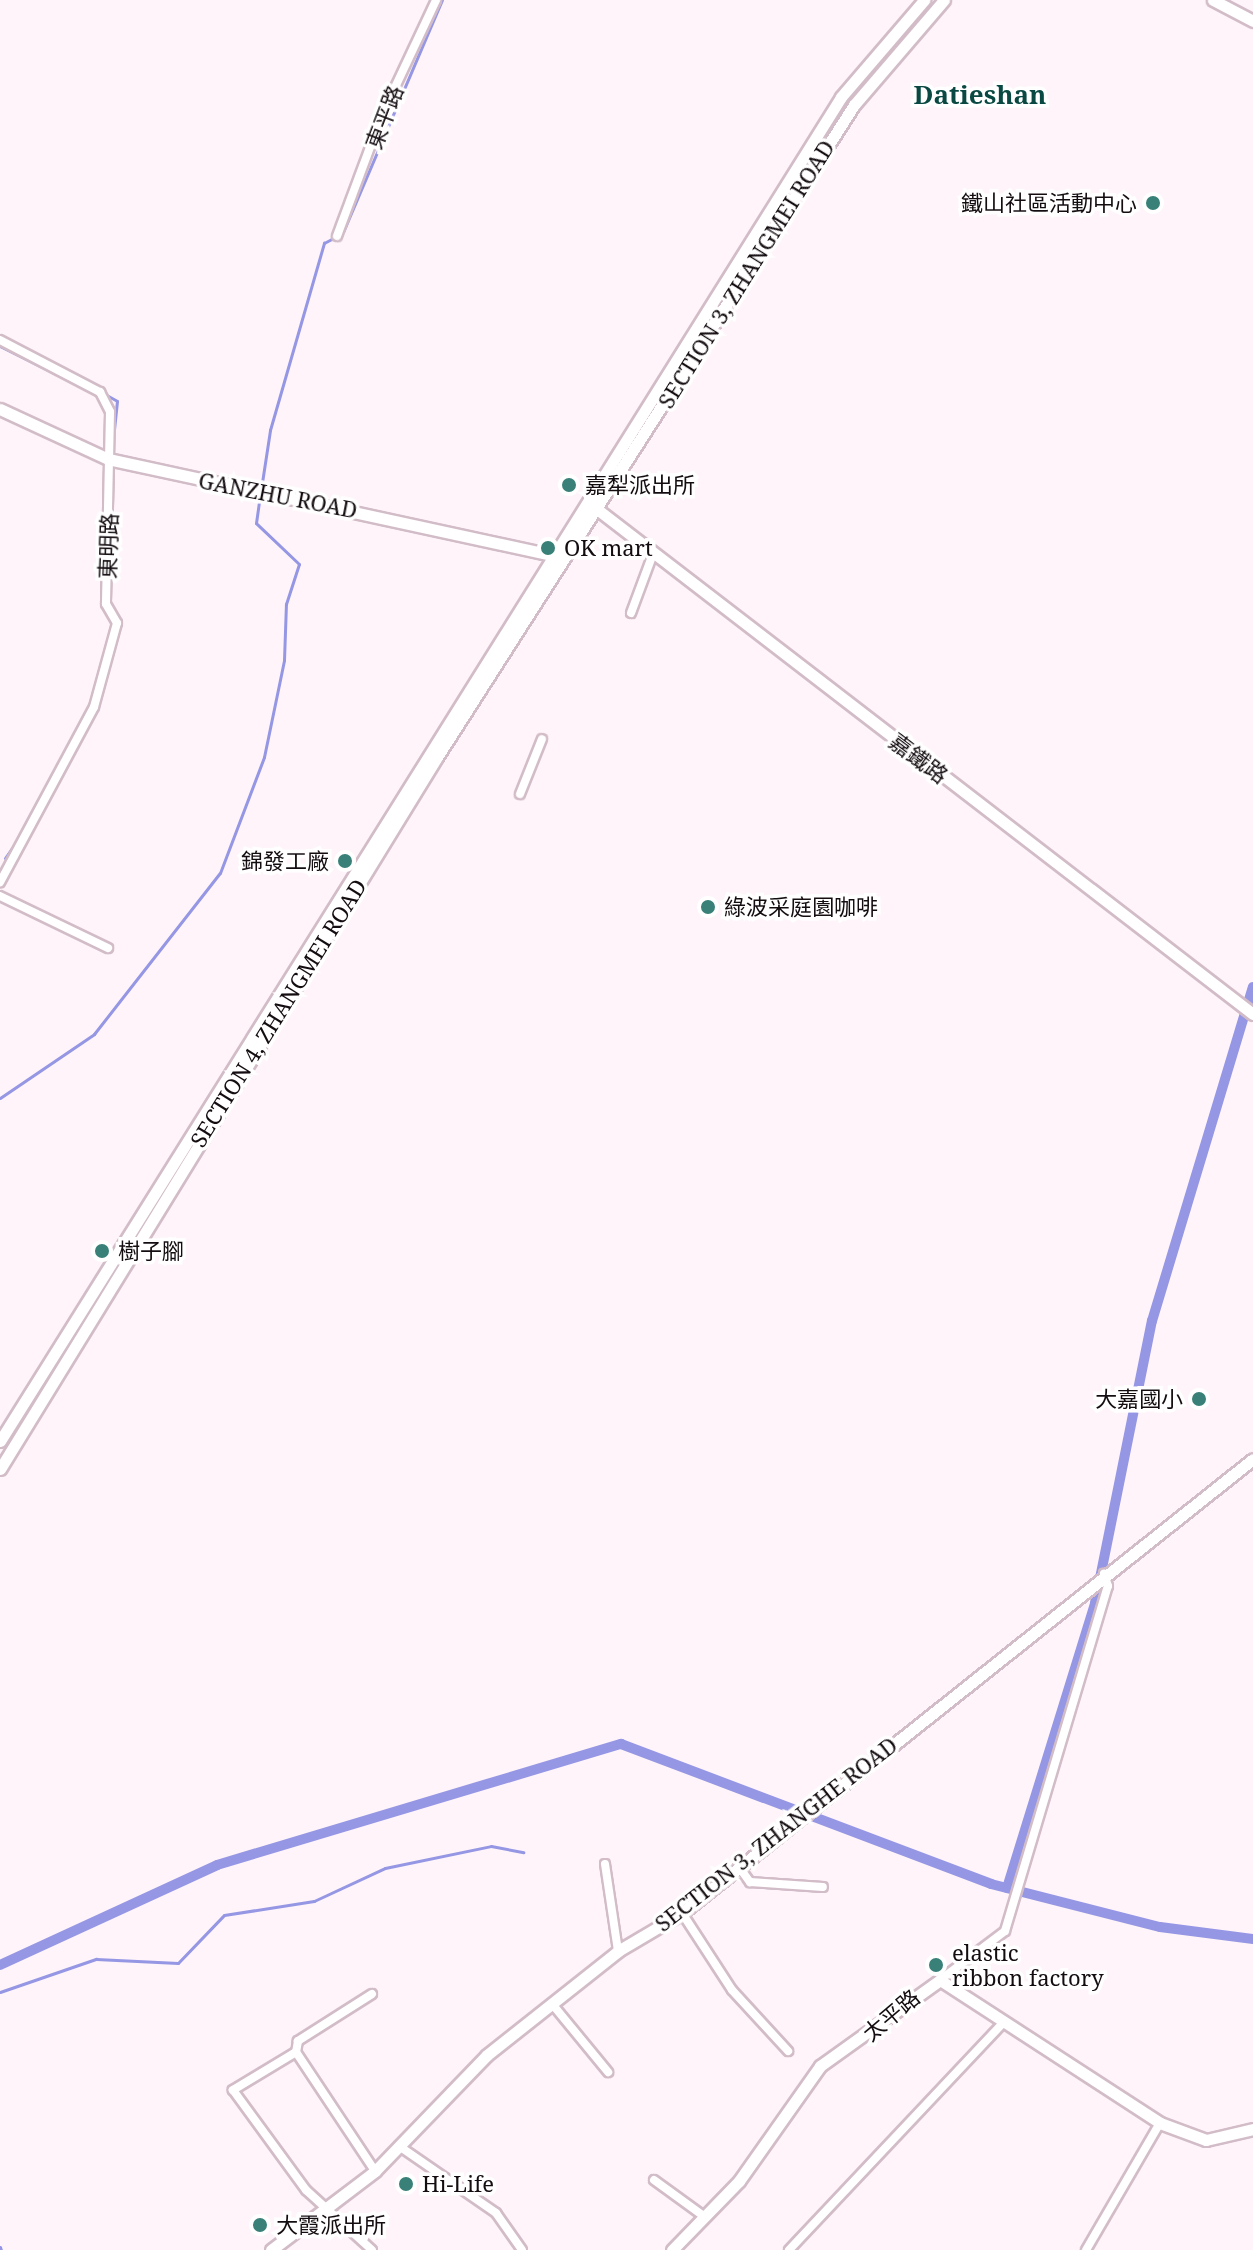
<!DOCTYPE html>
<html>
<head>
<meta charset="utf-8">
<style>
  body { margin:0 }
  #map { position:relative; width:1253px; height:2250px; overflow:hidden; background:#fef4f9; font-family:"Noto Serif","Noto Sans TC",serif }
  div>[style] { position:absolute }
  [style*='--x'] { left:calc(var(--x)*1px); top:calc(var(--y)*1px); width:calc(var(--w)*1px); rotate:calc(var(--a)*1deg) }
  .stream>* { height:3px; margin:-1.5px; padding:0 1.5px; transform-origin:1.5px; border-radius:1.5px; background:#9596e4 }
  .canal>* { height:10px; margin:-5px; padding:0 5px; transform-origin:5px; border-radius:5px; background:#9596e4 }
  .roads { filter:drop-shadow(2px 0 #d2bcc7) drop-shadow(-2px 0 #d2bcc7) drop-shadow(0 2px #d2bcc7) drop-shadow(0 -2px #d2bcc7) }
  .street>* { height:8px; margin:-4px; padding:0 4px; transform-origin:4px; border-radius:4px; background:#fff }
  .secondary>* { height:11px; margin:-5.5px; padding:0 5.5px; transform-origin:5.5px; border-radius:5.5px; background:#fff }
  .dots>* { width:22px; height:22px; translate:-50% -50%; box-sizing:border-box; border:4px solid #fff; border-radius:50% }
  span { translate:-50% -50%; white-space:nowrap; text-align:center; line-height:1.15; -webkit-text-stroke:7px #fff; paint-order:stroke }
  .street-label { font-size:22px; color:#130c10 }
  .poi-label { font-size:22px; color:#130c10 }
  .right { translate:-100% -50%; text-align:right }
  .left { translate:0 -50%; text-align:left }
  .quarter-label { font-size:26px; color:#0a4943; font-weight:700 }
</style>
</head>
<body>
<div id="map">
  <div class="stream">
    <div style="--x:343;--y:232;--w:252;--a:-66.9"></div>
    <div style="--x:0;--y:346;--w:96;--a:26.6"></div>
    <div style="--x:101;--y:392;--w:18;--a:29"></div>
    <div style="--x:117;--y:401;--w:28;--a:96"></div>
    <div style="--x:261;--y:489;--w:60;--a:-81.3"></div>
    <div style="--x:270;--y:430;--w:195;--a:-73.9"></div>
    <div style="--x:324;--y:243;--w:15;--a:-28"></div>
    <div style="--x:5;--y:858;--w:28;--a:-55"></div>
    <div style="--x:0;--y:1098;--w:114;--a:-34.2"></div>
    <div style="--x:94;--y:1034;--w:204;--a:-52"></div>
    <div style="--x:220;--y:873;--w:124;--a:-69.2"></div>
    <div style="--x:264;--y:757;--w:99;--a:-78.3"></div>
    <div style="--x:284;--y:660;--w:56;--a:-88"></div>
    <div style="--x:286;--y:604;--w:42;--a:-72"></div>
    <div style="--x:299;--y:564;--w:59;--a:-136.4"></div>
    <div style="--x:256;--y:523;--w:27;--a:-82"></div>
    <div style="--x:0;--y:1992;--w:102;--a:-19"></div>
    <div style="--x:96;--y:1959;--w:82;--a:2.8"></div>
    <div style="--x:178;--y:1963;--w:66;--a:-46.2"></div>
    <div style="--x:224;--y:1915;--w:91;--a:-8.8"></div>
    <div style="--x:314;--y:1901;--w:78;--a:-24.9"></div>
    <div style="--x:385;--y:1868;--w:108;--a:-11.7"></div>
    <div style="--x:491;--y:1846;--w:33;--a:11"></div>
    <div style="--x:0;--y:2247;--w:3;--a:72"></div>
  </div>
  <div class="canal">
    <div style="--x:1007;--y:1888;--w:298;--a:-72.8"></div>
    <div style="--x:1095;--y:1603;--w:288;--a:-78.6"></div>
    <div style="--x:1152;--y:1321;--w:349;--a:-73.2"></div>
    <div style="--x:0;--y:1965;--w:239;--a:-24.7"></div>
    <div style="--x:217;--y:1865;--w:422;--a:-16.7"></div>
    <div style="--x:621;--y:1744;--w:396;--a:20.7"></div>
    <div style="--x:991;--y:1884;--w:174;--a:14.3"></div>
    <div style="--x:1160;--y:1927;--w:94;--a:7.4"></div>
  </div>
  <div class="roads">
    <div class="street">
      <div style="--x:337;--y:236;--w:129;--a:-69.6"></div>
      <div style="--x:382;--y:115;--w:127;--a:-64.8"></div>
      <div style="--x:0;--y:340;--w:113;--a:27.5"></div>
      <div style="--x:100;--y:392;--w:22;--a:63"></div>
      <div style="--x:110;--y:412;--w:192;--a:91.2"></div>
      <div style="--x:106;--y:604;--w:22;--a:60"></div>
      <div style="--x:117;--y:623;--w:87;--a:105.3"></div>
      <div style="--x:94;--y:707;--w:199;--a:118.2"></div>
      <div style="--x:631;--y:613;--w:63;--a:-69.6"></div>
      <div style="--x:520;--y:794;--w:59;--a:-68.2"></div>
      <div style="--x:0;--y:896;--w:120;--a:25.7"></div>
      <div style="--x:605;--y:1864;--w:88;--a:81.5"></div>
      <div style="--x:739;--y:1867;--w:19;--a:54"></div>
      <div style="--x:750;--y:1882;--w:73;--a:3.9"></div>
      <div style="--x:682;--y:1913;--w:92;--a:57"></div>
      <div style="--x:732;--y:1990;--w:83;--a:47.4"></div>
      <div style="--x:940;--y:1980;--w:81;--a:-37"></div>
      <div style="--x:1005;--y:1931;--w:360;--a:-73.4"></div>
      <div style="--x:1108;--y:1586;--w:13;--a:-108"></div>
      <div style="--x:372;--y:1994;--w:88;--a:147.6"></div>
      <div style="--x:298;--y:2041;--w:11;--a:100"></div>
      <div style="--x:296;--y:2052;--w:143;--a:56.4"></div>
      <div style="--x:553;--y:2005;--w:87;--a:50.6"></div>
      <div style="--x:296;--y:2052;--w:74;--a:148.9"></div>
      <div style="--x:233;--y:2090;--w:124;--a:53.9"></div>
      <div style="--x:306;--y:2190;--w:89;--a:42.3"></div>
      <div style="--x:399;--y:2146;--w:118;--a:34.6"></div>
      <div style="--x:496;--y:2213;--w:45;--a:54.9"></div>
      <div style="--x:654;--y:2180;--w:63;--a:36"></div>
      <div style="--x:789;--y:2250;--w:312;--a:-46.7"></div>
      <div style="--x:1086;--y:2250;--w:147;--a:-59.8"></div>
    </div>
    <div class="secondary">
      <div style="--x:1213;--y:0;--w:45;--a:27.7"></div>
      <div style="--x:0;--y:409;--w:119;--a:24.8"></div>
      <div style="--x:108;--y:459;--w:457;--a:12.2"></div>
      <div style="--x:593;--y:506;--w:833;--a:37.59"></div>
      <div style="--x:0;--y:1441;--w:1585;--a:-57.96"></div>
      <div style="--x:841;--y:97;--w:128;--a:-49.4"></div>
      <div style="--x:0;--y:1469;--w:835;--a:-58.46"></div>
      <div style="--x:437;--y:757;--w:774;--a:-57.4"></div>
      <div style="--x:854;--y:105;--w:138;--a:-49.4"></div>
      <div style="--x:271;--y:2250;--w:131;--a:-37.2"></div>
      <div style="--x:375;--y:2171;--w:161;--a:-46"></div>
      <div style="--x:487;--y:2055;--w:167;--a:-38.4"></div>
      <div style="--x:618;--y:1951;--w:74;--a:-30.7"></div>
      <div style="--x:682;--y:1913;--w:729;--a:-38.49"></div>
      <div style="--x:672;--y:2250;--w:96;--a:-45.8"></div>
      <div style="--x:739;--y:2181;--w:141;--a:-54.8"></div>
      <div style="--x:820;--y:2066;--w:148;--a:-35.6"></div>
      <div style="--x:940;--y:1980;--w:262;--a:33"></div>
      <div style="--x:1160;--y:2123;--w:49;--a:20.3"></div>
      <div style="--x:1206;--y:2140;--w:48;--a:-13.2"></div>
    </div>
  </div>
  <div class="dots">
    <div style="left:1153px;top:203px;background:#398078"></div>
    <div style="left:569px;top:485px;background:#398078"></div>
    <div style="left:548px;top:548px;background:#398078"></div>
    <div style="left:345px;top:861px;background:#398078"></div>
    <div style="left:708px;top:907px;background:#398078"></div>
    <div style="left:102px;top:1251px;background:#398078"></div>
    <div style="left:1199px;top:1399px;background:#398078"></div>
    <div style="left:936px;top:1965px;background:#398078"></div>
    <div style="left:406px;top:2184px;background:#398078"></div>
    <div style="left:260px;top:2225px;background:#398078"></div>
  </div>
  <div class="street-label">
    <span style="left:384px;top:117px;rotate:-69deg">東平路</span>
    <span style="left:746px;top:274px;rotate:-58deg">SECTION 3, ZHANGMEI ROAD</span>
    <span style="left:278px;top:495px;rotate:11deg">GANZHU ROAD</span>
    <span style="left:108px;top:546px;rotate:-88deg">東明路</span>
    <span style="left:919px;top:758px;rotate:37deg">嘉鐵路</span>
    <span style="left:278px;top:1013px;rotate:-58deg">SECTION 4, ZHANGMEI ROAD</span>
    <span style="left:776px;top:1834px;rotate:-38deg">SECTION 3, ZHANGHE ROAD</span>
    <span style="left:891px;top:2015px;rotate:-40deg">太平路</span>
  </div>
  <div class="poi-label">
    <span class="right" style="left:1137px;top:203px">鐵山社區活動中心</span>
    <span class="left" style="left:585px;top:485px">嘉犁派出所</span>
    <span class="left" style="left:564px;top:548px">OK mart</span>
    <span class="right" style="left:329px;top:861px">錦發工廠</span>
    <span class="left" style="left:724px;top:907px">綠波采庭園咖啡</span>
    <span class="left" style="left:118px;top:1251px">樹子腳</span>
    <span class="right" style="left:1183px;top:1399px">大嘉國小</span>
    <span class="left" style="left:952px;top:1965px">elastic<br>ribbon factory</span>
    <span class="left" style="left:422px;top:2184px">Hi-Life</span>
    <span class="left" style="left:276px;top:2225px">大霞派出所</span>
  </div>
  <div class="quarter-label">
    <span style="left:980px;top:95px">Datieshan</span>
  </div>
</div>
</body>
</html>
